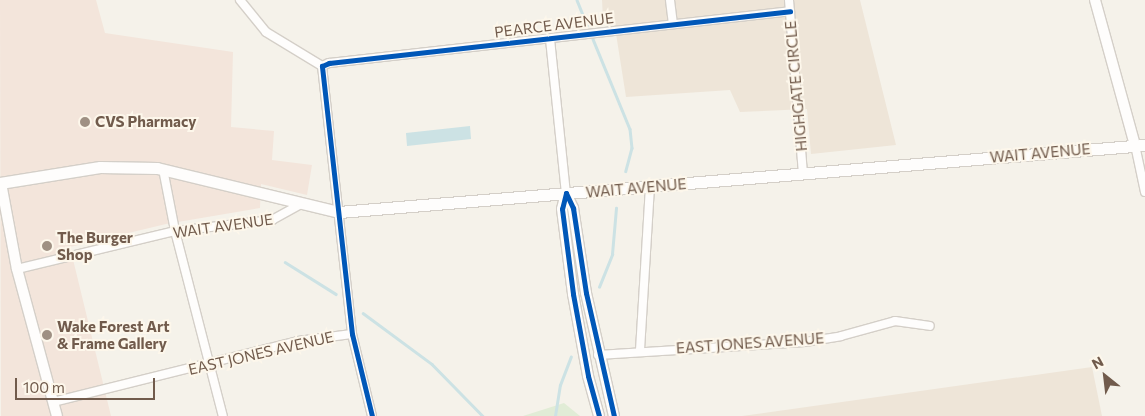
<!DOCTYPE html>
<html>
<head>
<meta charset="utf-8">
<style>
  body { margin:0 }
  #map { position:relative; width:1145px; height:416px; overflow:hidden; background:#f5f2ea; font-family:Commissioner,sans-serif }
  div>[style] { position:absolute }
  [style*='--x'] { left:calc(var(--x)*1px); top:calc(var(--y)*1px); width:calc(var(--w)*1px); rotate:calc(var(--a)*1deg) }
  .residential>* { inset:0; background:#eee5d8 }
  .commercial>* { inset:0; background:#f3e5db }
  .green>* { inset:0; background:#e1ecd6 }
  .water>* { inset:0; background:#cce2e4 }
  .stream>* { height:2.5px; margin:-1.25px; padding:0 1.25px; transform-origin:1.25px; border-radius:1.25px; background:#cce2e4 }
  .roads { filter:drop-shadow(1px 0 #d4cfc8) drop-shadow(-1px 0 #d4cfc8) drop-shadow(0 1px #d4cfc8) drop-shadow(0 -1px #d4cfc8) }
  .minor>* { height:8px; margin:-4px; padding:0 4px; transform-origin:4px; border-radius:4px; background:#fefdfc }
  .tertiary>* { height:10px; margin:-5px; padding:0 5px; transform-origin:5px; border-radius:5px; background:#fefdfc }
  .secondary>* { height:11px; margin:-5.5px; padding:0 5.5px; transform-origin:5.5px; border-radius:5.5px; background:#fefdfc }
  .cycleway>* { height:5px; margin:-2.5px; padding:0 2.5px; transform-origin:2.5px; border-radius:2.5px; background:#0057b8 }
  .dots>* { width:14px; height:14px; translate:-50% -50%; box-sizing:border-box; border:2px solid #fdf7eb; border-radius:50% }
  span { translate:-50% -50%; white-space:nowrap; text-align:center; line-height:1.15; -webkit-text-stroke:4px #fdf7eb; paint-order:stroke }
  .street-label { font-size:15px; color:#715b4c }
  .poi-label { font-size:15px; color:#715b4c; font-weight:700 }
  .left { translate:0 -50%; text-align:left }
  .north { position:absolute; left:1080px; top:351px; width:50px; height:50px; -webkit-text-stroke:4px #fdf7eb; paint-order:stroke; rotate:331deg; font-size:14px; font-weight:700; line-height:20px; text-align:center; color:#715b4c }
  .north::after { content:''; display:block; margin:auto; width:18px; height:22px; background:#715b4c; clip-path:polygon(50% 0,100% 100%,50% 72%,0 100%) }
  .scale { position:absolute; left:15px; top:378px; width:140px; height:22px; box-sizing:border-box; border:2px solid #715b4c; border-top:0; padding-left:6px; font-size:15px; line-height:18px; white-space:nowrap; color:#715b4c; -webkit-text-stroke:4px #fdf7eb; paint-order:stroke }
</style>
</head>
<body>
<div id="map">
  <div class="residential">
    <div style="clip-path:polygon(602px 0,860px 0,896px 145px,811px 154px,807px 109px,740px 112px,730px 90px,626px 97px,614px 21px,603px 20px)"></div>
    <div style="clip-path:polygon(1092px 367px,1102px 416px,742px 416px)"></div>
  </div>
  <div class="commercial">
    <div style="clip-path:polygon(0 0,96px 0,105px 33px,233px 52px,231px 127px,274px 131px,272px 160px,312px 165px,307px 195px,261px 184px,260px 208px,166px 224px,70px 247px,111px 416px,1px 416px)"></div>
  </div>
  <div class="green">
    <div style="clip-path:polygon(564px 403px,580px 416px,523px 416px)"></div>
  </div>
  <div class="water">
    <div style="clip-path:polygon(470px 126px,471px 139px,407px 146px,406px 133px)"></div>
  </div>
  <div class="stream">
    <div style="--x:577;--y:0;--w:27;--a:68"></div>
    <div style="--x:593;--y:39;--w:97;--a:67.7"></div>
    <div style="--x:630;--y:129;--w:19;--a:84"></div>
    <div style="--x:632;--y:148;--w:24;--a:105"></div>
    <div style="--x:285;--y:262;--w:60;--a:32.1"></div>
    <div style="--x:599;--y:287;--w:35;--a:-68"></div>
    <div style="--x:612;--y:254;--w:46;--a:-85"></div>
    <div style="--x:363;--y:313;--w:86;--a:36.5"></div>
    <div style="--x:432;--y:364;--w:73;--a:45.6"></div>
    <div style="--x:555;--y:416;--w:31;--a:-81"></div>
    <div style="--x:560;--y:385;--w:30;--a:-69"></div>
  </div>
  <div class="roads">
    <div class="minor">
      <div style="--x:240;--y:0;--w:41;--a:50.9"></div>
      <div style="--x:266;--y:32;--w:66;--a:31.3"></div>
      <div style="--x:670;--y:0;--w:23;--a:83"></div>
      <div style="--x:789;--y:0;--w:174;--a:85.4"></div>
      <div style="--x:550;--y:39;--w:155;--a:84.1"></div>
      <div style="--x:322;--y:66;--w:8;--a:-23"></div>
      <div style="--x:329;--y:63;--w:464;--a:-6.4"></div>
      <div style="--x:322;--y:66;--w:270;--a:83.6"></div>
      <div style="--x:352;--y:334;--w:84;--a:76.3"></div>
      <div style="--x:1135;--y:145;--w:48;--a:78"></div>
      <div style="--x:163;--y:169;--w:63;--a:79"></div>
      <div style="--x:175;--y:231;--w:191;--a:75.5"></div>
      <div style="--x:17;--y:269;--w:163;--a:-13.5"></div>
      <div style="--x:175;--y:231;--w:98;--a:-6.5"></div>
      <div style="--x:272;--y:220;--w:31;--a:-29"></div>
      <div style="--x:640;--y:350;--w:163;--a:-86.5"></div>
      <div style="--x:598;--y:355;--w:207;--a:-3.6"></div>
      <div style="--x:805;--y:342;--w:36;--a:-9"></div>
      <div style="--x:841;--y:336;--w:56;--a:-15.5"></div>
      <div style="--x:895;--y:321;--w:35;--a:8"></div>
      <div style="--x:53;--y:402;--w:252;--a:-14"></div>
      <div style="--x:298;--y:341;--w:54;--a:-7.4"></div>
    </div>
    <div class="tertiary">
      <div style="--x:1095;--y:0;--w:150;--a:74.6"></div>
      <div style="--x:1;--y:183;--w:87;--a:79.5"></div>
      <div style="--x:17;--y:269;--w:152;--a:74.8"></div>
      <div style="--x:566;--y:193;--w:17;--a:65"></div>
      <div style="--x:573;--y:208;--w:86;--a:81.3"></div>
      <div style="--x:586;--y:293;--w:126;--a:77.2"></div>
      <div style="--x:566;--y:193;--w:16;--a:104"></div>
      <div style="--x:562;--y:209;--w:86;--a:82.6"></div>
      <div style="--x:573;--y:294;--w:83;--a:79.6"></div>
      <div style="--x:588;--y:376;--w:41;--a:74.6"></div>
    </div>
    <div class="secondary">
      <div style="--x:0;--y:183;--w:101;--a:-9.1"></div>
      <div style="--x:100;--y:167;--w:57;--a:1"></div>
      <div style="--x:157;--y:168;--w:187;--a:13.6"></div>
      <div style="--x:339;--y:212;--w:809;--a:-4.75"></div>
    </div>
  </div>
  <div class="cycleway">
    <div style="--x:566;--y:193;--w:17;--a:65"></div>
    <div style="--x:573;--y:208;--w:86;--a:81.3"></div>
    <div style="--x:586;--y:293;--w:126;--a:77.2"></div>
    <div style="--x:566;--y:193;--w:16;--a:104"></div>
    <div style="--x:562;--y:209;--w:86;--a:82.6"></div>
    <div style="--x:573;--y:294;--w:83;--a:79.6"></div>
    <div style="--x:588;--y:376;--w:41;--a:74.6"></div>
    <div style="--x:372;--y:416;--w:84;--a:-103.7"></div>
    <div style="--x:352;--y:334;--w:270;--a:-96.4"></div>
    <div style="--x:322;--y:66;--w:8;--a:-23"></div>
    <div style="--x:329;--y:63;--w:464;--a:-6.4"></div>
  </div>
  <div class="dots">
    <div style="left:85px;top:122px;background:#9f9083"></div>
    <div style="left:47px;top:246px;background:#9f9083"></div>
    <div style="left:47px;top:335px;background:#9f9083"></div>
  </div>
  <div class="street-label">
    <span style="left:554px;top:25px;rotate:-7deg">PEARCE AVENUE</span>
    <span style="left:796px;top:86px;rotate:-95deg">HIGHGATE CIRCLE</span>
    <span style="left:1040px;top:153px;rotate:-5deg">WAIT AVENUE</span>
    <span style="left:636px;top:188px;rotate:-5deg">WAIT AVENUE</span>
    <span style="left:223px;top:226px;rotate:-8deg">WAIT AVENUE</span>
    <span style="left:750px;top:343px;rotate:-4deg">EAST JONES AVENUE</span>
    <span style="left:261px;top:353px;rotate:-13deg">EAST JONES AVENUE</span>
  </div>
  <div class="poi-label">
    <span class="left" style="left:95px;top:122px">CVS Pharmacy</span>
    <span class="left" style="left:57px;top:246px">The Burger<br>Shop</span>
    <span class="left" style="left:57px;top:335px">Wake Forest Art<br>&amp; Frame Gallery</span>
  </div>
  <div class="north">N</div>
  <div class="scale">100 m</div>
</div>
</body>
</html>
